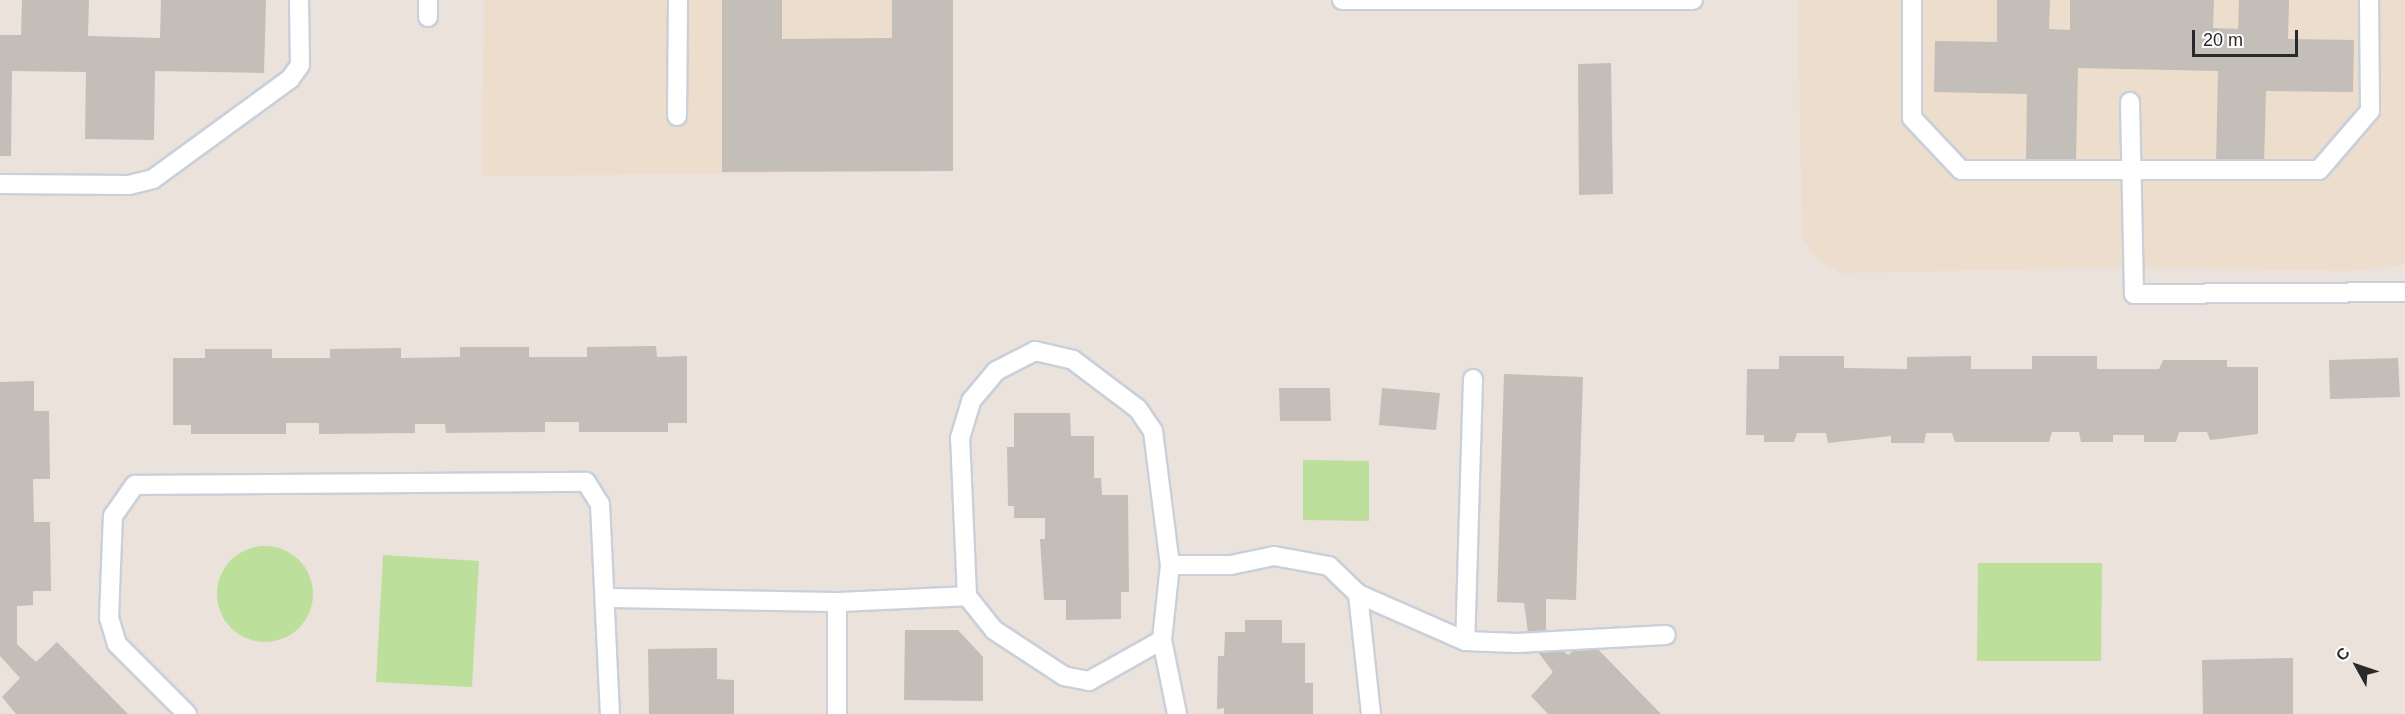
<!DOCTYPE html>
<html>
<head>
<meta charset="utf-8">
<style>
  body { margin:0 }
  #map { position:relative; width:2405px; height:714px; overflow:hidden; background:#ebe2dc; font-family:Helvetica,sans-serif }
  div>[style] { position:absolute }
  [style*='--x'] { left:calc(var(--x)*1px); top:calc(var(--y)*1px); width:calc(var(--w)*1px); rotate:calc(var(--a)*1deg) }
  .education>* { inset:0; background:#ecddcc }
  .green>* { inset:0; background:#bcdf9b }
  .round { border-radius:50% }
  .building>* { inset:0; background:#c3beb8 }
  .roads { filter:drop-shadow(2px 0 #cad0da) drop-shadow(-2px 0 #cad0da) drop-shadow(0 2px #cad0da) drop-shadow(0 -2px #cad0da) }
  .lane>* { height:18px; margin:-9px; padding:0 9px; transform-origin:9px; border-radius:9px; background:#fff }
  span { translate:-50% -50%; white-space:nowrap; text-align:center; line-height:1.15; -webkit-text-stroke:4.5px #fff; paint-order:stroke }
  .north { position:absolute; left:2327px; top:636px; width:60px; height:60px; -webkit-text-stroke:4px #fff; paint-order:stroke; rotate:310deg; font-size:16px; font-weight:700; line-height:24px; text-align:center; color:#292929 }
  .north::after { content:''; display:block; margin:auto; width:21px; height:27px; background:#292929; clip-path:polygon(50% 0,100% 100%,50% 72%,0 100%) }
  .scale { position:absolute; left:2192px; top:30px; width:106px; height:27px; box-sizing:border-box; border:3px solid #292929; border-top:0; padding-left:8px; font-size:18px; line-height:21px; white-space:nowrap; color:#292929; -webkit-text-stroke:4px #fff; paint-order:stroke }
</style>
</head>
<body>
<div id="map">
  <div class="education">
    <div style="clip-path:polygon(484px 0,953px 0,953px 171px,482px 176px)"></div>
    <div style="clip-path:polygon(1798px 0,2405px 0,2405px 265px,2351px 271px,2135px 267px,1841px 273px,1819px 261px,1802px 238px)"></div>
  </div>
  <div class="green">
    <div style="clip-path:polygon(1303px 460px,1369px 461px,1369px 521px,1303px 520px)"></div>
    <div class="round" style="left:217px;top:546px;width:96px;height:96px"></div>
    <div style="clip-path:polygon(383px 555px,479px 561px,472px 687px,376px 682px)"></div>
    <div style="clip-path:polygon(1978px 563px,2102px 563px,2101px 661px,1977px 661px)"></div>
  </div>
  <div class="building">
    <div style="clip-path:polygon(22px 0,89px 0,88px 36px,160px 38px,161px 0,266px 0,264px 73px,155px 71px,154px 140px,85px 139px,86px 72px,12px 71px,11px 156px,0 156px,0 35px,21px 35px)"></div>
    <div style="clip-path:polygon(722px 0,782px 0,782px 39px,892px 38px,892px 0,953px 0,953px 171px,722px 172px)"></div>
    <div style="clip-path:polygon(1997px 0,2050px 0,2049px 29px,2070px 30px,2070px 0,2214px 0,2213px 28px,2238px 29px,2239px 0,2289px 0,2288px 39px,2354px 40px,2353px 92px,2266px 91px,2264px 164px,2216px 164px,2218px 71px,2078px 68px,2076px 160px,2026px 159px,2027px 94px,1934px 92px,1935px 41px,1997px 42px)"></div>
    <div style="clip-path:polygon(1611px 63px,1613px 194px,1579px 195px,1578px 64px)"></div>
    <div style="clip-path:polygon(656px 346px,657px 357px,687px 356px,687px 423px,668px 423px,668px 432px,579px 432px,579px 422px,545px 422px,545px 432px,446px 433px,445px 424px,415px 424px,415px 433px,319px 434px,319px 423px,286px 423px,286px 434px,191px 434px,191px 425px,173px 425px,173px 358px,205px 358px,205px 349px,272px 349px,272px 358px,330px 358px,330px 349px,401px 348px,401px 358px,460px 357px,460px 347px,529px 347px,529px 357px,587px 357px,587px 347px)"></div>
    <div style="clip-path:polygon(1779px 356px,1844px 356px,1844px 368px,1907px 369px,1907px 357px,1971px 356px,1971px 369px,2032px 369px,2032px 356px,2097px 356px,2097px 369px,2159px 369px,2163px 360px,2227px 360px,2227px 367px,2258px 367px,2258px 434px,2210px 440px,2207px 432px,2179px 432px,2176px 442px,2144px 442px,2144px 435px,2113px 435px,2113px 442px,2081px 442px,2079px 432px,2052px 432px,2049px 442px,1955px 442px,1952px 433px,1926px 433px,1924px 443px,1891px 443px,1891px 436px,1828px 443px,1826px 433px,1797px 433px,1794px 442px,1764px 442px,1764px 435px,1746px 435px,1747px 369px,1779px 369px)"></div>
    <div style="clip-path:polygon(2398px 358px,2400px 397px,2330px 399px,2329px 360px)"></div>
    <div style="clip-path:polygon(1504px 374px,1583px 377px,1576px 600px,1546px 599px,1546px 636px,1568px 655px,1588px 639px,1661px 714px,1548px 714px,1531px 696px,1553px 672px,1529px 640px,1524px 603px,1497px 602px)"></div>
    <div style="clip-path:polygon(34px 381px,34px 411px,49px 411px,50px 479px,33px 479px,34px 522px,50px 522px,51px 591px,33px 591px,33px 605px,17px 606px,17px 644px,36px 662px,57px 642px,128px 714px,16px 714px,2px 697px,20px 678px,0 656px,0 382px)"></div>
    <div style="clip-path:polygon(1279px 388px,1330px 388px,1331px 421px,1280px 421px)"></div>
    <div style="clip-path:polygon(1382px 388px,1440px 393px,1436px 430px,1379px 425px)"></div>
    <div style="clip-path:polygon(1014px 413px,1070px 413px,1071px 436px,1094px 436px,1094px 478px,1101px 478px,1102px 495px,1128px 495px,1129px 592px,1121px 592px,1121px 619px,1066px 620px,1066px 600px,1044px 600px,1040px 539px,1045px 539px,1045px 518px,1014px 518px,1014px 506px,1008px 506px,1007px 447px,1014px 447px)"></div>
    <div style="clip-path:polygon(1245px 620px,1282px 620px,1282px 643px,1305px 643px,1305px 683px,1313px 683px,1313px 714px,1224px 714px,1224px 708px,1217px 709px,1218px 656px,1224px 656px,1225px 632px,1245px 632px)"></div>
    <div style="clip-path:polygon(905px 630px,958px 630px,983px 657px,983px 701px,904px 700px)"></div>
    <div style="clip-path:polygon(717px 648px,717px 679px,734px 680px,734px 714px,649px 714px,648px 649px)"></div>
    <div style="clip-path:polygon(2293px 658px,2293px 714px,2203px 714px,2202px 660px)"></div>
  </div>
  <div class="roads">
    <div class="lane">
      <div style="--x:428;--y:0;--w:17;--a:90"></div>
      <div style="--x:1342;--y:0;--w:351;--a:0"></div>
      <div style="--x:1912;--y:0;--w:118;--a:90"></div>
      <div style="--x:1912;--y:118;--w:71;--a:46.7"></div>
      <div style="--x:1961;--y:170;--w:358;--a:0"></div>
      <div style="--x:2319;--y:170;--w:78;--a:-49.2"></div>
      <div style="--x:2370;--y:111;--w:111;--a:-90.5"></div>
      <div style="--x:2130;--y:102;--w:192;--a:88.8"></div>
      <div style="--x:2134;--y:294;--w:271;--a:-0.4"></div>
      <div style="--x:677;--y:116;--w:116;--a:-89.5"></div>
      <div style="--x:0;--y:184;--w:129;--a:0.4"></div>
      <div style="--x:129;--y:185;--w:25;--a:-14"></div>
      <div style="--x:153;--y:179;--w:170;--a:-36.1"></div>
      <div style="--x:290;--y:79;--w:17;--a:-54"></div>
      <div style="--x:300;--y:65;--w:65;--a:-90.9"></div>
      <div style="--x:1473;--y:379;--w:262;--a:91.7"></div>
      <div style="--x:1465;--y:641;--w:52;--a:2.2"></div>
      <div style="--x:1517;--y:643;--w:149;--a:-3.1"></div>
      <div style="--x:1170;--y:565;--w:61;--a:0"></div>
      <div style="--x:1231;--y:565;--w:44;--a:-11.8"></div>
      <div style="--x:1274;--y:556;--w:56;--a:10.3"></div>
      <div style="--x:1329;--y:566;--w:40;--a:44"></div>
      <div style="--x:607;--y:598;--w:230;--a:1"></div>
      <div style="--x:837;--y:602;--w:112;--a:90"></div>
      <div style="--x:837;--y:602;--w:130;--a:-2.6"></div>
      <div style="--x:967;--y:596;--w:158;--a:-92.5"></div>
      <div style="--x:960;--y:438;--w:39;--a:-73"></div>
      <div style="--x:971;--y:401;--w:39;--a:-50"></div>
      <div style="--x:996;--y:371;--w:44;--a:-27.1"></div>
      <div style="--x:1035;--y:351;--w:39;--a:13"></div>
      <div style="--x:1073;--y:360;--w:81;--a:37"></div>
      <div style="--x:1138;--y:409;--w:27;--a:56"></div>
      <div style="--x:1153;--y:431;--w:135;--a:82.8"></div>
      <div style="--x:1170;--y:565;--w:75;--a:96.1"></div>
      <div style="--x:1162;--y:640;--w:84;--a:150.7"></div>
      <div style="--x:1089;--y:681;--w:25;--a:-169"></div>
      <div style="--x:1064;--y:676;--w:84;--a:-146.7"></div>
      <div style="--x:994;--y:630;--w:43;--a:-128.5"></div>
      <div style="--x:1162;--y:640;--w:76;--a:78.5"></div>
      <div style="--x:187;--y:714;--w:99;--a:-135"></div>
      <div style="--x:117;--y:644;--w:27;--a:-107"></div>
      <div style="--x:109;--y:618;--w:102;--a:-87.8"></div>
      <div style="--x:113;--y:516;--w:38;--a:-55"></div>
      <div style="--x:135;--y:485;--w:451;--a:-0.4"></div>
      <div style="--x:586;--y:482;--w:26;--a:58"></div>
      <div style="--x:600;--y:504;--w:210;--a:87.3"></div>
      <div style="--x:1371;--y:714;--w:121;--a:-96.2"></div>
      <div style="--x:1358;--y:594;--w:117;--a:23.7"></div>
    </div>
  </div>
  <div class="north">С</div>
  <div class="scale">20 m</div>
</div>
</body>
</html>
